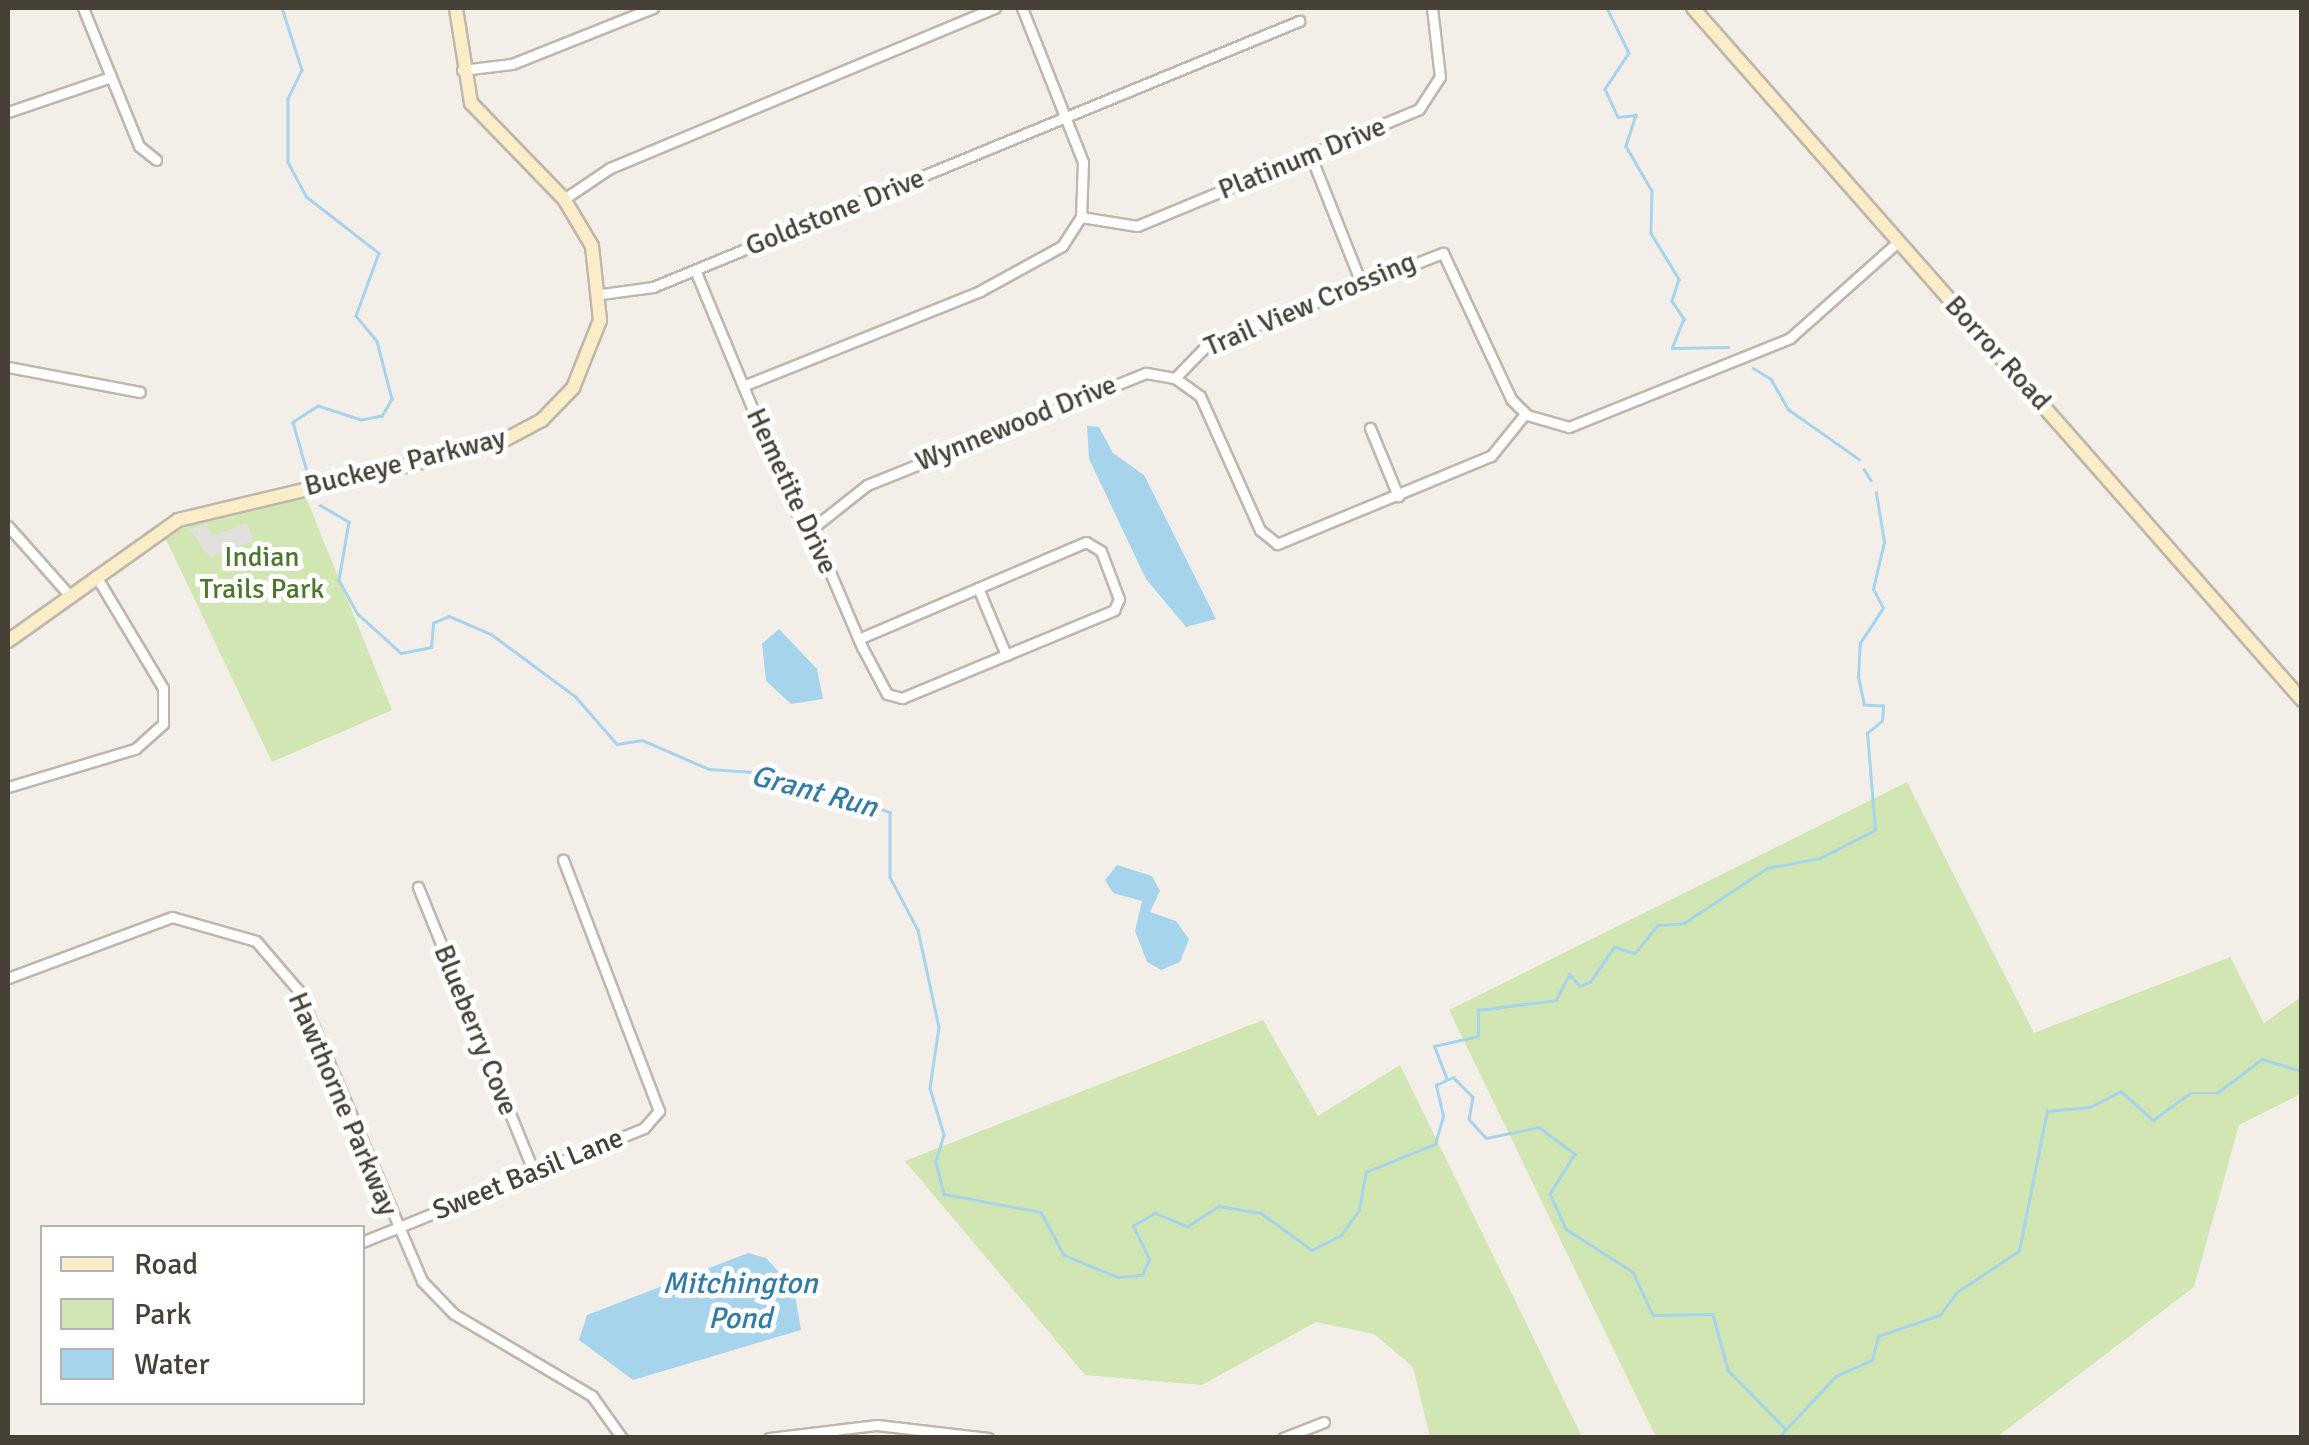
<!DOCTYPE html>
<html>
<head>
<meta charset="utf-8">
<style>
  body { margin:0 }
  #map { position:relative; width:2309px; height:1445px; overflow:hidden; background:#f3efe8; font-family:Signika,sans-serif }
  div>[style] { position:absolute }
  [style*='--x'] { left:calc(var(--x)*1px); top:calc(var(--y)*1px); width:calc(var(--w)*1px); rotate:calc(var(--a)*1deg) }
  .green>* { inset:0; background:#d1e6b3 }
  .parking>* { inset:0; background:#e2e0dd }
  .water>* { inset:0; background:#a7d4ed }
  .stream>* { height:2.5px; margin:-1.25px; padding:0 1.25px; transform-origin:1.25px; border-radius:1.25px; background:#a7d4ed }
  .roads { filter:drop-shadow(2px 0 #bfb7ab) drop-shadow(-2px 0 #bfb7ab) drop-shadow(0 2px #bfb7ab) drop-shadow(0 -2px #bfb7ab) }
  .street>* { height:9px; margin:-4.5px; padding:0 4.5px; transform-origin:4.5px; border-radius:4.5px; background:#fff }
  .secondary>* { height:12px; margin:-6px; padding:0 6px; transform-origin:6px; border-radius:6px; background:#fcedc9 }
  span { translate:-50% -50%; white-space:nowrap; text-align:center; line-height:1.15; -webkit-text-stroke:10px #fff; paint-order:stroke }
  .street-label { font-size:28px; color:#474037 }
  .park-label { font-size:28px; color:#4c762c }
  .water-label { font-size:30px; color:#327ba6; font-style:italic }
  .frame { position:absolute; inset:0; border:10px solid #474037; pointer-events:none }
  .legend { position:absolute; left:40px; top:1225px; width:325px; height:180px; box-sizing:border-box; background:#fff; border:2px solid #b5b3af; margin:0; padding:12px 18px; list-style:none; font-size:30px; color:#474037 }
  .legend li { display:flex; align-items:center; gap:20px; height:50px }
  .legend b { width:50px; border:2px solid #b5b3af }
</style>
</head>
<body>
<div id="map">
  <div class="green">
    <div style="clip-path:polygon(305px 495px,392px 710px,272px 762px,163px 533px)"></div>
    <div style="clip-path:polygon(1907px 782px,2034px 1033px,2230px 957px,2264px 1023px,2301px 997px,2301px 1094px,2239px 1125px,2194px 1287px,1997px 1437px,1656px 1437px,1449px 1010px)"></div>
    <div style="clip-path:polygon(1263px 1020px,1318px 1116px,1400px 1065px,1582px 1437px,1430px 1437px,1413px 1367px,1374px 1334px,1316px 1322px,1202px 1385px,1085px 1375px,905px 1161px)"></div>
  </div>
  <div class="parking">
    <div style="clip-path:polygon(206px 523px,212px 536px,247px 523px,253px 541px,210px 557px,190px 530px)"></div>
  </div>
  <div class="water">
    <div style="clip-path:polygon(1087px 426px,1099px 427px,1113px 453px,1144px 475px,1216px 619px,1186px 627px,1146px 579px,1089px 459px)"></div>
    <div style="clip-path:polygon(779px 629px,817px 669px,823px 699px,791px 704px,766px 681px,762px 644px)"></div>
    <div style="clip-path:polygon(1117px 865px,1152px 876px,1160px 891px,1150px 912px,1176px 921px,1189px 939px,1180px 962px,1161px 970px,1147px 962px,1135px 931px,1142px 901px,1113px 893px,1105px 880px)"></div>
    <div style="clip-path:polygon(748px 1253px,766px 1258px,794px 1289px,801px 1330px,633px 1380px,579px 1340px,587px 1315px)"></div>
  </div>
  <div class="stream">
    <div style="--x:282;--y:8;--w:65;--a:72.1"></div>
    <div style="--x:302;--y:70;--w:32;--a:116"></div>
    <div style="--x:288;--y:99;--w:63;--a:90"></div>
    <div style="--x:288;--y:162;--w:40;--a:62"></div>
    <div style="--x:307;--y:197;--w:91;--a:37.9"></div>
    <div style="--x:379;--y:253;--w:67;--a:110.1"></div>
    <div style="--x:356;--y:316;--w:33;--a:50"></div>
    <div style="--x:377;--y:341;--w:60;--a:75.5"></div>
    <div style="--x:392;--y:399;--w:20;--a:120"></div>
    <div style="--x:382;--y:416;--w:21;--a:169"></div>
    <div style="--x:361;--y:420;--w:45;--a:-162"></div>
    <div style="--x:318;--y:406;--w:30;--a:147"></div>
    <div style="--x:293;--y:422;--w:48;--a:74.2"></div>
    <div style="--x:1607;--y:8;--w:50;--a:63.9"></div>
    <div style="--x:1629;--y:53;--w:43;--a:123.7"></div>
    <div style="--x:1605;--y:89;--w:31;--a:65"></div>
    <div style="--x:1618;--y:117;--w:18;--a:-6"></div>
    <div style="--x:1636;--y:115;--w:33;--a:108"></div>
    <div style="--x:1626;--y:146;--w:52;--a:60"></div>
    <div style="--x:1652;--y:191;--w:42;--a:91.4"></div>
    <div style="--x:1651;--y:233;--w:54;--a:58.7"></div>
    <div style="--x:1679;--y:279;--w:23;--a:108"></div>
    <div style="--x:1672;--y:301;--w:22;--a:56"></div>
    <div style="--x:1684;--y:319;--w:31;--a:112"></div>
    <div style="--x:1672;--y:348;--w:56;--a:-1"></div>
    <div style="--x:1753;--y:368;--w:21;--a:31"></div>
    <div style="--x:1771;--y:379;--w:34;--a:60"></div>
    <div style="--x:1788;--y:409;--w:87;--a:35.2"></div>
    <div style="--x:1864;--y:469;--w:13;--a:58"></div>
    <div style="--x:320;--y:505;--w:34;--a:30"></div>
    <div style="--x:349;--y:522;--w:59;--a:99.8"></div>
    <div style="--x:339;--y:580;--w:39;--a:61"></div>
    <div style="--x:358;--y:614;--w:58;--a:42.2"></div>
    <div style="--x:401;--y:653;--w:31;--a:-11"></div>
    <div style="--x:431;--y:647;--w:24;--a:-85"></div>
    <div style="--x:433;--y:623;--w:17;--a:-24"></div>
    <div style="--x:449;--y:616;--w:46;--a:23.2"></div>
    <div style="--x:491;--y:634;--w:106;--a:36.5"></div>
    <div style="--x:576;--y:697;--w:62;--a:48.9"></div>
    <div style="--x:617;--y:744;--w:25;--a:-9"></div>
    <div style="--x:642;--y:740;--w:73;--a:23.4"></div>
    <div style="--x:709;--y:769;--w:59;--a:3.9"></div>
    <div style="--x:768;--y:773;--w:128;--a:17.7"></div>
    <div style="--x:890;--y:812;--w:65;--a:90"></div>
    <div style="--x:890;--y:877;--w:60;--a:62.2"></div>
    <div style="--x:918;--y:930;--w:99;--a:77.8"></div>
    <div style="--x:939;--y:1027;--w:62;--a:98.4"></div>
    <div style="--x:930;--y:1088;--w:49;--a:73.4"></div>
    <div style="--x:944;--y:1135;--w:28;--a:107"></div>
    <div style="--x:936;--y:1162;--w:33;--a:76"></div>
    <div style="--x:944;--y:1194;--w:99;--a:10.5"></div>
    <div style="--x:1041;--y:1212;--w:49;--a:61.9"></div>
    <div style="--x:1064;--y:1255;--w:58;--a:22.2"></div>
    <div style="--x:1118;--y:1277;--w:24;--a:-5"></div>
    <div style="--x:1142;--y:1275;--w:17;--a:-66"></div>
    <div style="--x:1149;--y:1259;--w:37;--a:-116"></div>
    <div style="--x:1133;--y:1226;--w:26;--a:-31"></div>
    <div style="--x:1155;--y:1213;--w:35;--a:22"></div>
    <div style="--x:1188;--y:1226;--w:37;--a:-33"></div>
    <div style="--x:1219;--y:1206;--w:43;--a:9.5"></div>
    <div style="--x:1261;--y:1213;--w:63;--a:36"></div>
    <div style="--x:1312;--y:1250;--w:33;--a:-27"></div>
    <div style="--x:1341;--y:1235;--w:31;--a:-54"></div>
    <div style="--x:1359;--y:1210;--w:39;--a:-80"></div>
    <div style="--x:1366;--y:1172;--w:74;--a:-22.1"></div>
    <div style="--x:1435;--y:1144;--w:29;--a:-74"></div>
    <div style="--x:1443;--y:1116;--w:32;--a:-103"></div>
    <div style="--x:1436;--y:1085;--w:19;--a:-25"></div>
    <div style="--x:1453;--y:1077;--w:28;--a:45"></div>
    <div style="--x:1473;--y:1097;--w:22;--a:100"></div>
    <div style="--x:1469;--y:1119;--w:25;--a:48"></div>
    <div style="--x:1486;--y:1138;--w:54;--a:-11.7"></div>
    <div style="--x:1539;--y:1127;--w:45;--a:36.9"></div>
    <div style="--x:1575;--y:1154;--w:47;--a:122"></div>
    <div style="--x:1550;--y:1194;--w:38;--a:65"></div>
    <div style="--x:1566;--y:1229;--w:80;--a:32.7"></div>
    <div style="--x:1633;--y:1272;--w:47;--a:65.1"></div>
    <div style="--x:1653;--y:1315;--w:60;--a:-1"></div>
    <div style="--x:1713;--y:1314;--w:58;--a:75"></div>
    <div style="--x:1728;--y:1370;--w:83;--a:45.5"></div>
    <div style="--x:1786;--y:1429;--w:11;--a:124"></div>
    <div style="--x:1447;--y:1080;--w:36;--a:-111"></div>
    <div style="--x:1434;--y:1046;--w:45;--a:-12.8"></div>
    <div style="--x:1478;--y:1036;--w:26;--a:-90"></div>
    <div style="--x:1478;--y:1010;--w:79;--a:-7.3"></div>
    <div style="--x:1556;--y:1000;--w:29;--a:-63"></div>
    <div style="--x:1569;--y:974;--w:16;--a:47"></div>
    <div style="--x:1580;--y:986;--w:11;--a:-22"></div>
    <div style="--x:1590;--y:982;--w:42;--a:-55.6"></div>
    <div style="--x:1614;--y:947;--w:22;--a:16"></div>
    <div style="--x:1635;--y:953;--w:36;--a:-51"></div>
    <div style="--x:1658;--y:925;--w:26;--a:-4"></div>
    <div style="--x:1684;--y:923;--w:100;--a:-33.5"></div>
    <div style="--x:1767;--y:868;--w:54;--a:-10.7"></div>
    <div style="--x:1820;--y:858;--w:62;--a:-27"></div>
    <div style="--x:1875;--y:830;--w:97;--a:-94.7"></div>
    <div style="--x:1867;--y:733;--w:19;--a:-39"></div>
    <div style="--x:1882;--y:721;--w:15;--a:-86"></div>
    <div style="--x:1883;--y:706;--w:19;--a:-177"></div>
    <div style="--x:1864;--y:705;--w:29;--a:-102"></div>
    <div style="--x:1858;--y:677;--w:34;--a:-87"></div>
    <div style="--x:1860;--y:643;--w:42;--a:-56.7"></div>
    <div style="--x:1883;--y:608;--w:21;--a:-118"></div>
    <div style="--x:1873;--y:589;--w:48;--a:-76.8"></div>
    <div style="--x:1884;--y:542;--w:50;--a:-99.3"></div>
    <div style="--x:1788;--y:1427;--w:70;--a:-46.7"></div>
    <div style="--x:1836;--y:1376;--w:39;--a:-24"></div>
    <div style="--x:1872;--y:1360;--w:25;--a:-76"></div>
    <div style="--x:1878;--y:1336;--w:65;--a:-18.7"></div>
    <div style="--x:1940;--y:1315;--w:29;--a:-54"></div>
    <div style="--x:1957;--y:1292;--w:74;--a:-33.5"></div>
    <div style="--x:2019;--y:1251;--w:143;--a:-78.7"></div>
    <div style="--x:2047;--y:1111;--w:43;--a:-5.3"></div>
    <div style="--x:2090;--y:1107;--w:35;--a:-27"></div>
    <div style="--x:2121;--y:1091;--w:43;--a:42.2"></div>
    <div style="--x:2153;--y:1120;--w:46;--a:-36.1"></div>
    <div style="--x:2190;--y:1093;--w:27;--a:0"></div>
    <div style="--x:2217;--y:1093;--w:56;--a:-37.1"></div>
    <div style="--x:2262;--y:1059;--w:42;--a:16.7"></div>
  </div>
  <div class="roads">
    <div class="street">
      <div style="--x:83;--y:8;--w:149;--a:67.9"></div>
      <div style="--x:139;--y:146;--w:22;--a:39"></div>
      <div style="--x:462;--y:70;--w:50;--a:-6.8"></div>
      <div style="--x:512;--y:64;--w:152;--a:-21.7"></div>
      <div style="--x:8;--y:112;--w:109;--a:-18.8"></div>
      <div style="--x:1310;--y:154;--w:136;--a:68.4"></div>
      <div style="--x:564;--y:199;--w:55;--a:-34"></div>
      <div style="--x:610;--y:168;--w:417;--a:-22.6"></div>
      <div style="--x:1081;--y:217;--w:57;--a:9.1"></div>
      <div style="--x:1137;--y:226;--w:305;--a:-22.5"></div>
      <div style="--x:1419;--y:109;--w:38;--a:-57"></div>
      <div style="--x:1440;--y:77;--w:69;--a:-96.6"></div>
      <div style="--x:695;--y:270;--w:256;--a:67.5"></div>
      <div style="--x:793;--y:507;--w:45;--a:56"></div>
      <div style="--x:818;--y:544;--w:112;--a:66.9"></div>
      <div style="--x:862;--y:647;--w:53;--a:62"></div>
      <div style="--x:887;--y:694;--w:16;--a:15"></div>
      <div style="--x:902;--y:698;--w:230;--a:-22.5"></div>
      <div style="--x:1114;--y:610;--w:12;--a:-66"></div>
      <div style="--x:1119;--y:599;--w:51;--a:-110.6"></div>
      <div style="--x:1101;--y:551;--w:17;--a:-149"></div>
      <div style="--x:1086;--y:542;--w:247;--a:156.9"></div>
      <div style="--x:601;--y:294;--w:52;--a:-7.7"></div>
      <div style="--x:653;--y:287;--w:699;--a:-22.38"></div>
      <div style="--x:8;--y:367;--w:134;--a:10.7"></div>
      <div style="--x:1175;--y:378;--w:47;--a:-45.9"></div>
      <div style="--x:1208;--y:344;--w:252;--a:-21.2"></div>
      <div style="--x:1443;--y:253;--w:161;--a:65"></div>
      <div style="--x:1511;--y:399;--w:23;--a:45"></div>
      <div style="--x:1527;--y:415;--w:44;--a:15.9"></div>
      <div style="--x:1569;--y:427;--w:238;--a:-21.9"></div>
      <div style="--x:1790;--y:338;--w:146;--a:-41.7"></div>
      <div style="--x:743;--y:386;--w:255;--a:-21.8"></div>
      <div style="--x:980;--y:291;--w:94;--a:-28.8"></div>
      <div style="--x:1062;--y:246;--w:35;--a:-57"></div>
      <div style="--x:1081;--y:217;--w:55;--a:-87.9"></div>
      <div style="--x:1083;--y:162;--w:166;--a:-111.6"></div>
      <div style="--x:1370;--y:428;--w:74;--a:67.6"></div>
      <div style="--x:8;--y:526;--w:95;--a:48.4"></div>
      <div style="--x:809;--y:531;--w:74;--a:-38.4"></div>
      <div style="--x:867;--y:485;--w:301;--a:-21.9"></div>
      <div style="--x:1146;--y:373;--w:29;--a:10"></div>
      <div style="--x:1175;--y:378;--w:31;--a:36"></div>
      <div style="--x:1200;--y:396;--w:147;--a:65.9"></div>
      <div style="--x:1260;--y:530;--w:22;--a:39"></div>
      <div style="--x:1277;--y:544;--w:231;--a:-22.4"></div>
      <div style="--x:1491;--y:456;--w:54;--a:-51"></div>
      <div style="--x:978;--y:588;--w:73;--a:67.3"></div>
      <div style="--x:8;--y:787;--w:133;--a:-16.7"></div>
      <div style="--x:135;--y:749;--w:38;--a:-42"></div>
      <div style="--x:163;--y:724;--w:36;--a:-90"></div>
      <div style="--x:163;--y:688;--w:131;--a:-120.9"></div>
      <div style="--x:418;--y:887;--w:308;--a:67.9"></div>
      <div style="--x:8;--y:978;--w:175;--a:-20.4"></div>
      <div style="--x:172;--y:917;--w:87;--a:15.9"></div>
      <div style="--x:256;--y:941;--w:65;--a:49.4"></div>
      <div style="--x:298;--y:990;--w:316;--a:66.9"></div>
      <div style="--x:422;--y:1281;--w:46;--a:45.9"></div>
      <div style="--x:454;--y:1314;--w:161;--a:30.7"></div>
      <div style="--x:592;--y:1396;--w:52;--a:54.5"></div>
      <div style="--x:362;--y:1242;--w:304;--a:-22"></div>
      <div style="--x:644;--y:1128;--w:23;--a:-49"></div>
      <div style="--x:659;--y:1111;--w:269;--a:-110.9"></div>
      <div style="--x:769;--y:1438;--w:109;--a:-6.9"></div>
      <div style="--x:877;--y:1425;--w:112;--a:6.7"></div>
      <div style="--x:1283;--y:1438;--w:44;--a:-21.3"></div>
    </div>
    <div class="secondary">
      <div style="--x:1693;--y:8;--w:922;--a:48.65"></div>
      <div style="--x:8;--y:641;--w:209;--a:-35.4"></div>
      <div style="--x:178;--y:520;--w:328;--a:-13.4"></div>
      <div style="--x:497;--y:444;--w:51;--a:-28.1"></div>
      <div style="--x:542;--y:420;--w:45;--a:-45.9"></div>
      <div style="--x:573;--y:388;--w:73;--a:-68.3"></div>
      <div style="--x:600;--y:320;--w:74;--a:-96.2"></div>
      <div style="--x:592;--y:246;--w:55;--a:-120.8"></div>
      <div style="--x:564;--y:199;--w:134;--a:-134.1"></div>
      <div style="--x:471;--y:103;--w:96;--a:-99"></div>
    </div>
  </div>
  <div class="street-label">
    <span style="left:1302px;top:158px;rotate:-22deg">Platinum Drive</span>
    <span style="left:835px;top:212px;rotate:-22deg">Goldstone Drive</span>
    <span style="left:1310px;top:304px;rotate:-23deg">Trail View Crossing</span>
    <span style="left:1998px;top:353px;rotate:48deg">Borror Road</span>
    <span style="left:1016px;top:423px;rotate:-22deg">Wynnewood Drive</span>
    <span style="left:405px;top:462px;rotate:-14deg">Buckeye Parkway</span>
    <span style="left:792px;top:491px;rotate:65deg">Hemetite Drive</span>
    <span style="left:476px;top:1030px;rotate:68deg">Blueberry Cove</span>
    <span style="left:343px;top:1104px;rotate:67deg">Hawthorne Parkway</span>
    <span style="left:528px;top:1174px;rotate:-22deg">Sweet Basil Lane</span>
  </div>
  <div class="park-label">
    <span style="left:262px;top:573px">Indian<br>Trails Park</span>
  </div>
  <div class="water-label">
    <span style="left:814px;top:792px;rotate:15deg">Grant Run</span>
    <span style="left:740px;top:1301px">Mitchington<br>Pond</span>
  </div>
  <div class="frame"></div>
  <ul class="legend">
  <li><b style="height:12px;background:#fcedc9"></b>Road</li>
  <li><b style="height:28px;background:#d1e6b3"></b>Park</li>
  <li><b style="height:28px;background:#a7d4ed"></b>Water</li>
  </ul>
</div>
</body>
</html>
